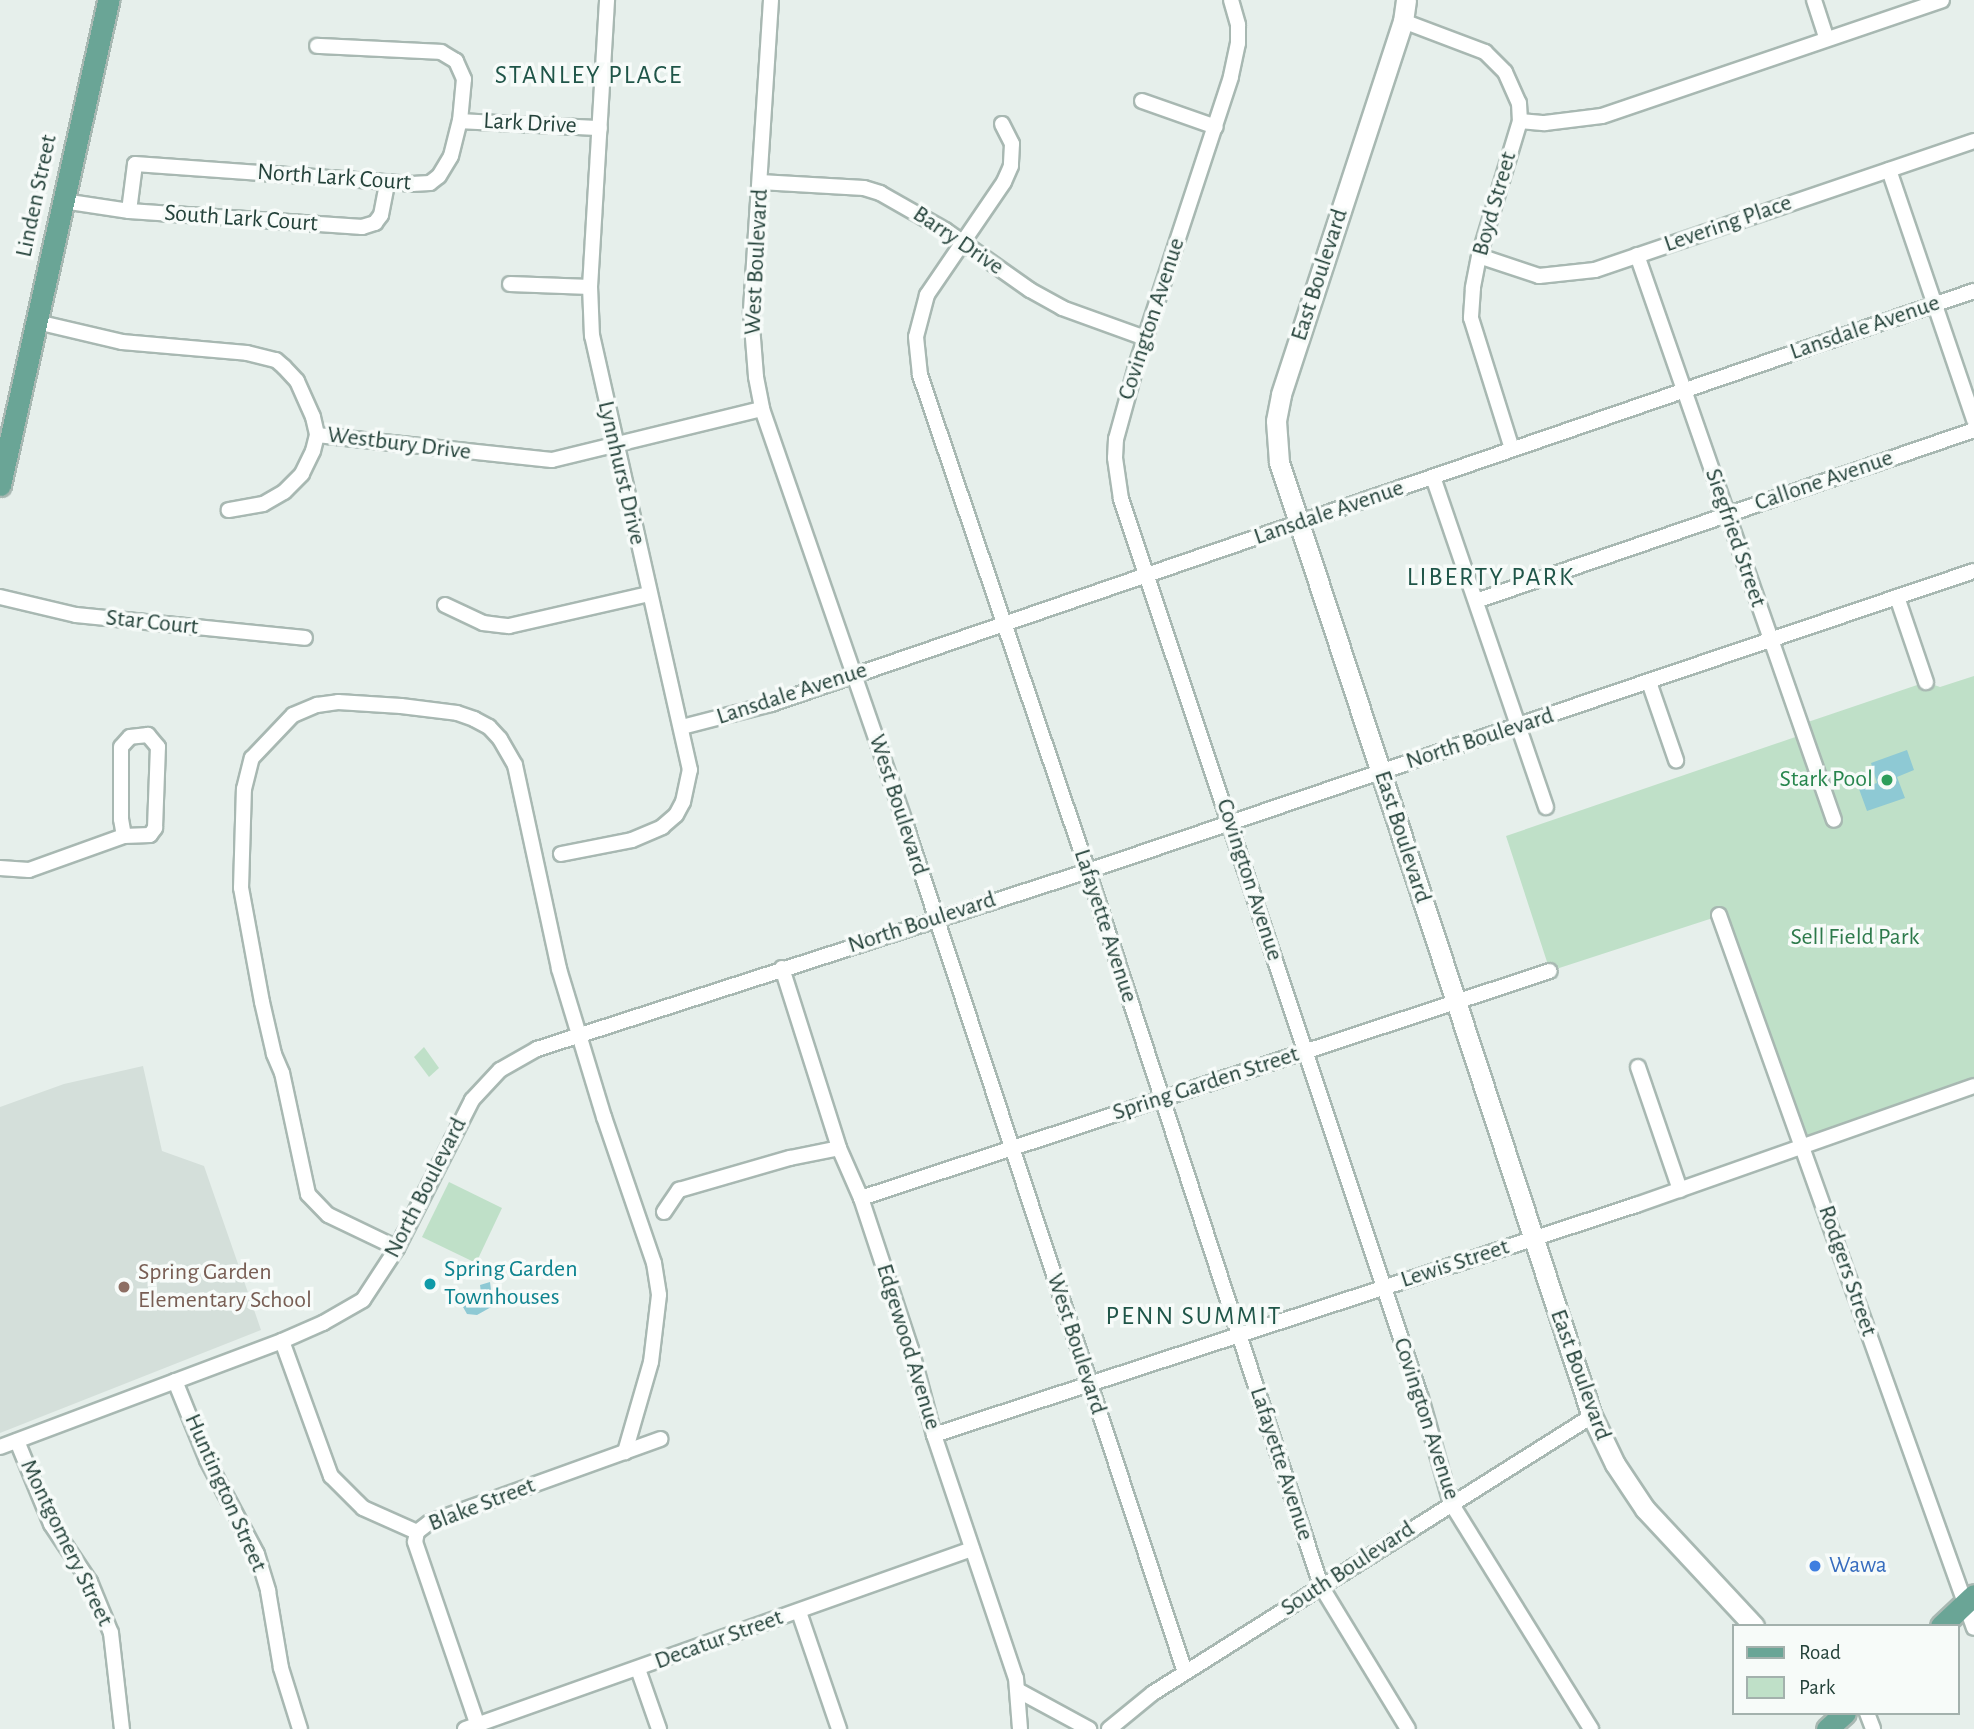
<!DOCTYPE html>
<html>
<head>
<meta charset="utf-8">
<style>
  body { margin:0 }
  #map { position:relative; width:1974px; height:1729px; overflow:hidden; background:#e6efeb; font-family:"Alegreya Sans",sans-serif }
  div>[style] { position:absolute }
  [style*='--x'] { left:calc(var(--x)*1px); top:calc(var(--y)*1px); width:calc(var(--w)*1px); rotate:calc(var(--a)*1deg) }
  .built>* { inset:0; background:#d4dfda }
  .green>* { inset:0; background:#bfe0c8 }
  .water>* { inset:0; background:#8ec9d4 }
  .roads { filter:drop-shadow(2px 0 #a8b8b2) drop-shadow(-2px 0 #a8b8b2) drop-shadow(0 2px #a8b8b2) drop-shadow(0 -2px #a8b8b2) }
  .street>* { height:14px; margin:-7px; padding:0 7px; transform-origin:7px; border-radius:7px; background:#fff }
  .secondary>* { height:19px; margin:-9.5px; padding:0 9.5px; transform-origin:9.5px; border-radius:9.5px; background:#fff }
  .primary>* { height:21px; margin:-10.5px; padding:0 10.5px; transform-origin:10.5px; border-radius:10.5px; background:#6aa596 }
  .dots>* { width:19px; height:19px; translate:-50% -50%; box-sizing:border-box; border:4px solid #f7fbf9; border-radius:50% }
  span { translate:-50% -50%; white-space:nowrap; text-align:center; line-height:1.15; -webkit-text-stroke:7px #f7fbf9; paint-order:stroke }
  .street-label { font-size:24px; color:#24423a }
  .leisure-label { font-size:24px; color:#27864d }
  .right { translate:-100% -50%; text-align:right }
  .park-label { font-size:24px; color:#2d7a4b }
  .culture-label { font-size:24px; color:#0d838f }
  .left { translate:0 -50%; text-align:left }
  .education-label { font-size:24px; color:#785e54 }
  .shop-label { font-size:24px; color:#366cbe }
  .neighbourhood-label { font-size:26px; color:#1f5548; letter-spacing:2px }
  .legend { position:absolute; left:1732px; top:1624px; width:228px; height:91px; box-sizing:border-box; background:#f7fbf9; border:2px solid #a3b1ad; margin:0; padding:9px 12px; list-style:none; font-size:21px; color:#24423a }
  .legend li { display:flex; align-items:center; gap:14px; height:35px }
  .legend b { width:35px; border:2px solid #a3b1ad }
</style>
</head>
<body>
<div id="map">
  <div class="built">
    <div style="clip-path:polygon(143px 1066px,162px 1151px,204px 1166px,261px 1330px,0 1433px,0 1107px,64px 1084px)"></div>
  </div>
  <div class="green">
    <div style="clip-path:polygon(1974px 676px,1974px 1092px,1806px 1154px,1719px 916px,1550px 971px,1506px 836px,1804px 734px,1802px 724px,1926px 682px,1940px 687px)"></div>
    <div style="clip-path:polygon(424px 1047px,439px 1068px,429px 1077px,414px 1057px)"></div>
    <div style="clip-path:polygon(449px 1182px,502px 1208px,476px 1263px,422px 1237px)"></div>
  </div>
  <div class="water">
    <div style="clip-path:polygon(1907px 750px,1914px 770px,1897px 777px,1905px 798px,1867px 811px,1859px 789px,1877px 783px,1871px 763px)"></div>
    <div style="clip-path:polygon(490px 1282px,493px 1306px,477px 1315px,467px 1314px,463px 1307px,465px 1302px,482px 1300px,480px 1285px)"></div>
  </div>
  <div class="roads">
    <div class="street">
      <div style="--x:771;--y:0;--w:314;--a:93.7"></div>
      <div style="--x:751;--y:313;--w:64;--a:85.5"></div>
      <div style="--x:756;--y:377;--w:33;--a:79"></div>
      <div style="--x:762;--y:409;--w:441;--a:70.9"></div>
      <div style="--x:906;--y:826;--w:891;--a:71.75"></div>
      <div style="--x:1231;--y:0;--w:26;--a:74"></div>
      <div style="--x:1238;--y:25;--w:18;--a:90"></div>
      <div style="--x:1238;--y:43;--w:35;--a:102"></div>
      <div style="--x:1231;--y:77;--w:301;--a:108.2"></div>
      <div style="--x:1137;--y:363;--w:79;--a:105.4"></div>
      <div style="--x:1116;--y:439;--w:19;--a:93"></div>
      <div style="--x:1115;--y:458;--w:41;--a:81.7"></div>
      <div style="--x:1121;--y:499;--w:948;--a:71.55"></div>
      <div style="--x:1421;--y:1398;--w:109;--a:74.1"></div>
      <div style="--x:1451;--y:1503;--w:266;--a:58.2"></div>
      <div style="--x:1814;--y:0;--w:40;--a:72"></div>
      <div style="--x:1403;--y:21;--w:88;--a:20.7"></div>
      <div style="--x:1485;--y:52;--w:28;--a:45"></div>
      <div style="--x:1505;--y:72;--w:34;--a:66"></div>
      <div style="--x:1519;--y:103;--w:18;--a:87"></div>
      <div style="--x:1520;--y:121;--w:141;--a:106.9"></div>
      <div style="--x:1479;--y:256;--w:33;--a:101"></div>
      <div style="--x:1473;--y:288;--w:30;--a:94"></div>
      <div style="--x:1471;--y:318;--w:137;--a:72.6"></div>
      <div style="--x:1142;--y:101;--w:78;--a:19.4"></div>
      <div style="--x:460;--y:121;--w:140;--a:2.9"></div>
      <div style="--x:1520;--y:121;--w:25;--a:5"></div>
      <div style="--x:1545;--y:123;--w:57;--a:-7"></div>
      <div style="--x:1602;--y:116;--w:359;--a:-18.8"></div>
      <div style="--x:1002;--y:124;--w:22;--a:63"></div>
      <div style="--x:1012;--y:144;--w:22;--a:93"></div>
      <div style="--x:1011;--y:166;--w:17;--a:114"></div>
      <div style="--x:1004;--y:182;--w:137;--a:124.3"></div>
      <div style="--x:927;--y:295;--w:43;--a:104.7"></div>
      <div style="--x:916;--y:337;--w:38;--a:84"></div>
      <div style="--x:920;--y:375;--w:524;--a:71.29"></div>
      <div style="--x:1088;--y:871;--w:752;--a:71.95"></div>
      <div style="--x:1321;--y:1586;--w:167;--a:58.7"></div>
      <div style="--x:1889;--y:170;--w:264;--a:71.2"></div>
      <div style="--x:760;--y:182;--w:104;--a:3.3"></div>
      <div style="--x:864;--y:188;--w:17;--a:17"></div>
      <div style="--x:880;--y:193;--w:75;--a:29.6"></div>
      <div style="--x:945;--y:230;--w:104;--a:35.2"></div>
      <div style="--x:1030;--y:290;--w:37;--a:29"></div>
      <div style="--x:1062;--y:308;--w:88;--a:19.9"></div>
      <div style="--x:63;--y:201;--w:67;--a:8.6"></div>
      <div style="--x:129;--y:211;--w:234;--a:3.9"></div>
      <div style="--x:362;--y:227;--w:14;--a:-17"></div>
      <div style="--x:375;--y:223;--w:10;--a:-53"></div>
      <div style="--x:381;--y:215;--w:33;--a:-79"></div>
      <div style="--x:129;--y:211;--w:47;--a:-82.7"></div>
      <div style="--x:135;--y:164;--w:278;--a:4.1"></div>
      <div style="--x:412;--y:184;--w:18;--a:-3"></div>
      <div style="--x:430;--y:183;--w:11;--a:-38"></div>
      <div style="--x:439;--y:176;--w:23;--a:-59"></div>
      <div style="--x:451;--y:156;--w:36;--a:-76"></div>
      <div style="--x:460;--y:121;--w:42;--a:-84.6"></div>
      <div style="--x:464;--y:79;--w:20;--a:-114"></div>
      <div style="--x:456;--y:61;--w:17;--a:-149"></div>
      <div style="--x:441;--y:52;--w:124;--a:-177.2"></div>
      <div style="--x:1637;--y:255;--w:598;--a:70.78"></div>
      <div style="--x:1479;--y:256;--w:63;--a:18.4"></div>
      <div style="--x:1539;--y:276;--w:56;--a:-6.1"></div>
      <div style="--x:1595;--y:270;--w:400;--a:-18.8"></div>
      <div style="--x:510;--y:284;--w:80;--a:2.1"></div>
      <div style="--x:37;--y:322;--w:87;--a:13.2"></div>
      <div style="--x:122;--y:342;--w:125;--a:5"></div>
      <div style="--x:247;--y:353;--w:30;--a:14"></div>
      <div style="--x:276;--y:360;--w:11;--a:41"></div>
      <div style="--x:284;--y:367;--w:19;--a:47"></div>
      <div style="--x:297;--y:381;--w:39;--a:66"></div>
      <div style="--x:313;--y:417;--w:18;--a:77"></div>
      <div style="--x:317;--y:435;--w:16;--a:104"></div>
      <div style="--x:313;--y:451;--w:25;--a:116"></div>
      <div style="--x:302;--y:474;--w:25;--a:135"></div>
      <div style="--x:284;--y:492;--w:24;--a:150"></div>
      <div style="--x:263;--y:504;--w:35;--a:170"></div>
      <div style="--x:317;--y:435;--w:236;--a:6.1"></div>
      <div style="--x:552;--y:460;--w:216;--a:-13.7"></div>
      <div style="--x:1433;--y:477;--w:349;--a:71.1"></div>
      <div style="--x:0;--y:597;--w:78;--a:13.3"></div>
      <div style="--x:76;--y:615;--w:230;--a:5.7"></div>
      <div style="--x:1897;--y:597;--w:90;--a:71.2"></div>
      <div style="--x:1476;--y:601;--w:527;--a:-18.95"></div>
      <div style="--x:445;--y:605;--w:42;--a:25.3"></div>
      <div style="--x:483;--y:623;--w:26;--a:7"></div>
      <div style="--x:509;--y:626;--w:144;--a:-12.9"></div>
      <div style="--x:1649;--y:682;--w:83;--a:70.9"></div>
      <div style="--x:682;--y:727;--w:92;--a:-14.5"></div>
      <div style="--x:771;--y:704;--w:1272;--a:-18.95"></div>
      <div style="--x:561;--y:854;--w:72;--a:-11.2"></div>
      <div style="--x:632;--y:840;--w:33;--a:-23"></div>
      <div style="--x:662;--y:827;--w:18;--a:-41"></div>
      <div style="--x:676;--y:815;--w:15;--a:-62"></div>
      <div style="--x:683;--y:802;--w:33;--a:-78"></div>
      <div style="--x:690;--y:770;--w:445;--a:-102.7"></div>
      <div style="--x:592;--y:336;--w:49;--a:-92.3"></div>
      <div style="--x:590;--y:287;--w:288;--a:-86.6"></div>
      <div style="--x:0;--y:868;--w:29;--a:4"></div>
      <div style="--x:29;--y:870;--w:101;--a:-19.7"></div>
      <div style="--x:124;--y:836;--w:26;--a:-2"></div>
      <div style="--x:150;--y:835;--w:9;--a:-54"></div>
      <div style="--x:155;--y:828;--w:81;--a:-87.9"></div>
      <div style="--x:158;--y:747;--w:16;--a:-130"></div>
      <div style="--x:148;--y:735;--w:18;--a:174"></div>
      <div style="--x:130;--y:737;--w:13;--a:132"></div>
      <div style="--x:121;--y:747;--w:72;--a:90"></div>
      <div style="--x:121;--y:819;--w:17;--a:80"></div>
      <div style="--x:1719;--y:915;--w:757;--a:70.32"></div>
      <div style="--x:782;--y:968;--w:189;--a:72.4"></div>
      <div style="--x:839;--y:1148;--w:55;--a:66.3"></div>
      <div style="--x:861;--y:1198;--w:159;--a:71.7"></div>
      <div style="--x:911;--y:1349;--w:89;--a:75"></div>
      <div style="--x:934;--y:1435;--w:256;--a:71.4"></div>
      <div style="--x:1016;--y:1678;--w:51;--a:85.5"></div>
      <div style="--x:1638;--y:1067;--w:130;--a:71.1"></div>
      <div style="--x:861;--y:1198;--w:725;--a:-18.24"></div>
      <div style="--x:664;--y:1212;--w:27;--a:-56"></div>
      <div style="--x:679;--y:1190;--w:116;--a:-16.1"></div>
      <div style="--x:790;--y:1158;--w:50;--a:-11.5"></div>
      <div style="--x:397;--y:1248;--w:76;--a:-154.4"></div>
      <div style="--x:328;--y:1215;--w:29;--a:-134"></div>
      <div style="--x:308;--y:1194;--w:124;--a:-102.1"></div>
      <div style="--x:282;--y:1073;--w:21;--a:-113"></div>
      <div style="--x:274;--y:1054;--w:53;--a:-103"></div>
      <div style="--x:262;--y:1002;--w:116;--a:-100.4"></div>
      <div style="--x:241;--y:888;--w:99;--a:-88.3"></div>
      <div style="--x:244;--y:789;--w:32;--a:-76"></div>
      <div style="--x:252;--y:758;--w:59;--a:-46.4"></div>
      <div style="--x:293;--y:715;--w:26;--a:-23"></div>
      <div style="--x:317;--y:705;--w:21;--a:-8"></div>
      <div style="--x:338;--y:702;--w:63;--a:3.6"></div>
      <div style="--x:401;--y:706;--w:56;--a:7.1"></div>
      <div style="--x:457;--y:713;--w:18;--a:19"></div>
      <div style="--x:474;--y:719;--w:17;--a:28"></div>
      <div style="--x:489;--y:727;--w:16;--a:47"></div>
      <div style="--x:500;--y:739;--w:30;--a:60"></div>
      <div style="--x:515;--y:765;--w:209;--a:77.8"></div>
      <div style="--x:559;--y:969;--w:155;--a:73.1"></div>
      <div style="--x:604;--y:1117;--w:154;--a:71.1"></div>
      <div style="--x:654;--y:1263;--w:32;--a:81"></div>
      <div style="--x:659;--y:1295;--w:67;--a:96.8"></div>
      <div style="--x:651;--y:1362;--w:94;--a:106.1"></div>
      <div style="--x:282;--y:1341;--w:144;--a:70.1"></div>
      <div style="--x:331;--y:1476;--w:45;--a:45"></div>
      <div style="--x:363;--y:1508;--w:59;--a:24"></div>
      <div style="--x:175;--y:1381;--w:85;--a:67.9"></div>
      <div style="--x:207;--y:1460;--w:106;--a:62"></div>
      <div style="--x:257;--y:1554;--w:39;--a:73"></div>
      <div style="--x:268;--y:1591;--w:78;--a:80.4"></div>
      <div style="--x:281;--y:1668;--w:64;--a:72.7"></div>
      <div style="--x:934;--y:1435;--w:739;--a:-18.14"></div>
      <div style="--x:1636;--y:1205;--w:358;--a:-19.4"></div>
      <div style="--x:17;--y:1441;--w:90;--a:67.7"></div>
      <div style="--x:51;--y:1524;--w:70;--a:56.1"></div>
      <div style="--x:90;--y:1582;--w:55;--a:67.6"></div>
      <div style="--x:111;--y:1633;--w:97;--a:83.5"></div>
      <div style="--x:0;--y:1447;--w:301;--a:-20.6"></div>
      <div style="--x:282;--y:1341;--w:45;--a:-23.7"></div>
      <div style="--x:323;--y:1323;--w:46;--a:-29.9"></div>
      <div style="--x:363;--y:1300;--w:62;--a:-56.8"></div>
      <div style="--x:397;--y:1248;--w:166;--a:-63.1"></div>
      <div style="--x:472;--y:1100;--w:41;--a:-47"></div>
      <div style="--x:500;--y:1070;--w:43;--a:-29.6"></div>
      <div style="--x:537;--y:1049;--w:579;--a:-17.9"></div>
      <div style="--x:1088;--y:871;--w:935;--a:-18.71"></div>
      <div style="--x:417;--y:1532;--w:16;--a:-38"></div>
      <div style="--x:430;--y:1522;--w:245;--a:-19.8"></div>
      <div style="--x:417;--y:1532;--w:10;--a:101"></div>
      <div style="--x:415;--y:1542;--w:198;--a:71.1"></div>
      <div style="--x:799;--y:1612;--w:124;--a:71.1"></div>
      <div style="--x:638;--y:1669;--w:64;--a:70.7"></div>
      <div style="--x:1019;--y:1691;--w:80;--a:28.5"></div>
      <div style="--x:1867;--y:1713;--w:17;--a:69"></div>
      <div style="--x:465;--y:1729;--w:538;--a:-19.55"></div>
      <div style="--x:1109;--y:1729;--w:57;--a:-39.3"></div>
      <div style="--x:1153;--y:1693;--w:519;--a:-32.25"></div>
    </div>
    <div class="secondary">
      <div style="--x:1406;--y:0;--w:21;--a:98"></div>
      <div style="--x:1403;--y:21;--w:393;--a:108.1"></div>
      <div style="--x:1281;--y:395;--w:26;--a:101"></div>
      <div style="--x:1276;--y:421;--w:41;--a:85.8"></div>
      <div style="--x:1279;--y:462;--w:1004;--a:71.84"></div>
      <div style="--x:1592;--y:1416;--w:53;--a:64.4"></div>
      <div style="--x:1615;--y:1464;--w:54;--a:56.3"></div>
      <div style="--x:1645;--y:1509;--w:160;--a:47"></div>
    </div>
    <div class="primary">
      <div style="--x:0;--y:485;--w:497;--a:-77.4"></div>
      <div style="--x:1941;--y:1626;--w:45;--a:-43.2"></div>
      <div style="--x:1827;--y:1729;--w:24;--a:-42"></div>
    </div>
  </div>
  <div class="dots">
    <div style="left:1887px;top:780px;background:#2e9e5b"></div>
    <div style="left:430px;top:1284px;background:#0f9aa8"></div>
    <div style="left:124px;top:1287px;background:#8d6e63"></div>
    <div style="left:1815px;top:1566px;background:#3f7fe0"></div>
  </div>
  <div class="street-label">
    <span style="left:530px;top:124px;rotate:3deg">Lark Drive</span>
    <span style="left:334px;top:178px;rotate:4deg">North Lark Court</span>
    <span style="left:37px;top:196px;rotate:-78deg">Linden Street</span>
    <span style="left:1495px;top:204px;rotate:-74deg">Boyd Street</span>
    <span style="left:241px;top:219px;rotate:4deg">South Lark Court</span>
    <span style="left:1728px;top:224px;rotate:-19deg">Levering Place</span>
    <span style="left:958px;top:241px;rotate:34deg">Barry Drive</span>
    <span style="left:757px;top:262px;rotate:-87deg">West Boulevard</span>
    <span style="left:1320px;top:275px;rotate:-72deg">East Boulevard</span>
    <span style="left:1152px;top:319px;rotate:-72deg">Covington Avenue</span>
    <span style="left:1865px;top:328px;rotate:-19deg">Lansdale Avenue</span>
    <span style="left:399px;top:444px;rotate:7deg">Westbury Drive</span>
    <span style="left:621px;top:473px;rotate:77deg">Lynnhurst Drive</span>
    <span style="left:1824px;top:481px;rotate:-19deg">Callone Avenue</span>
    <span style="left:1329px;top:513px;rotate:-19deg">Lansdale Avenue</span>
    <span style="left:1735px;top:538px;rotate:71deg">Siegfried Street</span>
    <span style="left:152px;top:623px;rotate:6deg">Star Court</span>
    <span style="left:792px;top:694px;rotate:-18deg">Lansdale Avenue</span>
    <span style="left:1480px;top:739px;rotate:-18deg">North Boulevard</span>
    <span style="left:898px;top:805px;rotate:72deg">West Boulevard</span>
    <span style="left:1402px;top:837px;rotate:72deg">East Boulevard</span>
    <span style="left:1249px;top:880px;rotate:72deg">Covington Avenue</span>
    <span style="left:922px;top:923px;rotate:-18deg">North Boulevard</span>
    <span style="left:1105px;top:926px;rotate:72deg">Lafayette Avenue</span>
    <span style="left:1206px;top:1084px;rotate:-18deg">Spring Garden Street</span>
    <span style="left:426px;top:1188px;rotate:-63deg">North Boulevard</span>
    <span style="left:1455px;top:1264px;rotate:-18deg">Lewis Street</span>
    <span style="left:1847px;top:1271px;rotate:71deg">Rodgers Street</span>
    <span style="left:1076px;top:1344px;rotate:72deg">West Boulevard</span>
    <span style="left:908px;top:1347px;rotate:73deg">Edgewood Avenue</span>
    <span style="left:1580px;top:1375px;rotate:70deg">East Boulevard</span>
    <span style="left:1426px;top:1419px;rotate:72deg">Covington Avenue</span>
    <span style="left:1281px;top:1464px;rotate:72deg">Lafayette Avenue</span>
    <span style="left:225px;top:1493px;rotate:66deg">Huntington Street</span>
    <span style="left:482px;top:1505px;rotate:-21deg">Blake Street</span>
    <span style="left:66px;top:1543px;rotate:64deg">Montgomery Street</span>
    <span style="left:1348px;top:1569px;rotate:-33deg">South Boulevard</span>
    <span style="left:719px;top:1640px;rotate:-20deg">Decatur Street</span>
  </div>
  <div class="leisure-label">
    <span class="right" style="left:1873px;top:780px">Stark Pool</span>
  </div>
  <div class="park-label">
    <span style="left:1855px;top:938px">Sell Field Park</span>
  </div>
  <div class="culture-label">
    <span class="left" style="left:444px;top:1284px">Spring Garden<br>Townhouses</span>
  </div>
  <div class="education-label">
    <span class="left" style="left:138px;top:1287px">Spring Garden<br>Elementary School</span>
  </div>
  <div class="shop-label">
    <span class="left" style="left:1829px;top:1566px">Wawa</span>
  </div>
  <div class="neighbourhood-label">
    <span style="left:589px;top:76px">STANLEY PLACE</span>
    <span style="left:1491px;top:578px">LIBERTY PARK</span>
    <span style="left:1194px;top:1317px">PENN SUMMIT</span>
  </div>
  <ul class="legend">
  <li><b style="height:9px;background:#6aa596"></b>Road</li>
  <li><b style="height:19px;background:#bfe0c8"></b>Park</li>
  </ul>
</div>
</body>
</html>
